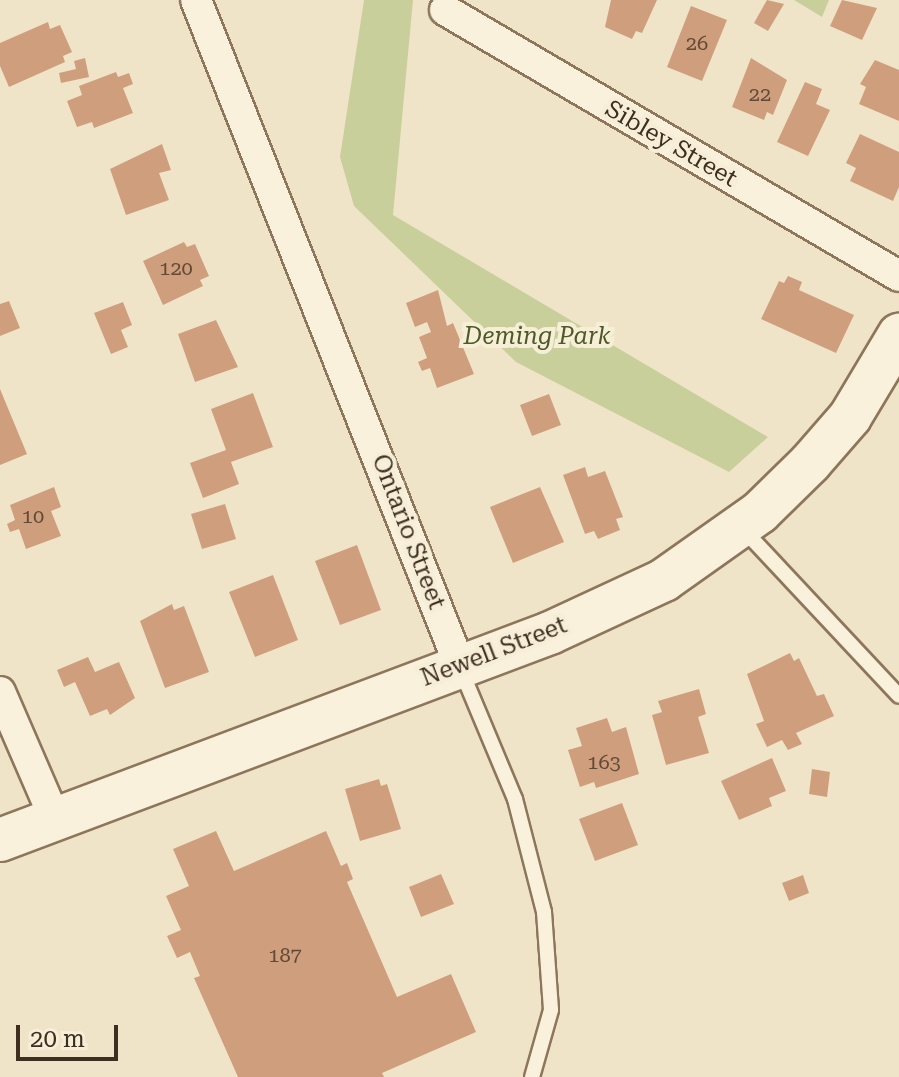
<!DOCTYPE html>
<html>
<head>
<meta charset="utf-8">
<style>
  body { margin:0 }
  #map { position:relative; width:899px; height:1077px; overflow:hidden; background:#f0e4c8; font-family:"Roboto Serif",serif }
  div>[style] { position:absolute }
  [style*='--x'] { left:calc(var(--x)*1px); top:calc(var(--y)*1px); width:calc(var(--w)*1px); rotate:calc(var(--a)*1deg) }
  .green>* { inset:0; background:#c9cf9b }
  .building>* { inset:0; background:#cf9f7d }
  .roads { filter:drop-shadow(2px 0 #8d765c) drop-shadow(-2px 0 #8d765c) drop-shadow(0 2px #8d765c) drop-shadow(0 -2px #8d765c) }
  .lane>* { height:14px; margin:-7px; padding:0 7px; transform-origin:7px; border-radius:7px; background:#faf1dc }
  .street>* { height:30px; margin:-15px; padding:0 15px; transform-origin:15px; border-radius:15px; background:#faf1dc }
  .secondary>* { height:42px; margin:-21px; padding:0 21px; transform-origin:21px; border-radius:21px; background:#faf1dc }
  span { translate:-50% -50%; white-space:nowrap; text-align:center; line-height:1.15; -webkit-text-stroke:8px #f7eed8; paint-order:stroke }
  .number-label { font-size:20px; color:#624a37 }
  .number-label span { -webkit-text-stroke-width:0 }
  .street-label { font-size:24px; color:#3d2e20 }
  .park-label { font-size:24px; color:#4d5a26; font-style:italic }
  .scale { position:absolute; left:16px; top:1025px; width:102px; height:36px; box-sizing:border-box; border:4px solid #3d2e20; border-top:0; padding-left:10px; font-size:24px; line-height:28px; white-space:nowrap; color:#3d2e20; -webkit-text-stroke:6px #f7eed8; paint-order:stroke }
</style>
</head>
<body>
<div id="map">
  <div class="green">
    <div style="clip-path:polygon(364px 0,413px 0,393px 215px,768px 437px,729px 472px,516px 362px,354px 206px,340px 157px)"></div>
    <div style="clip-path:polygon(794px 0,829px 0,822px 17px)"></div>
  </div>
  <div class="building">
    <div style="clip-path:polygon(611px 0,657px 0,642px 33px,636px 31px,632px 39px,605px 27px)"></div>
    <div style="clip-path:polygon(767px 0,784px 4px,768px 31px,754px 23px)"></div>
    <div style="clip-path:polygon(842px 0,877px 8px,862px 40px,830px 26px)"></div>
    <div style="clip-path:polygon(691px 6px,727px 20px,702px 81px,667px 67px)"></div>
    <div style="clip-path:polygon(48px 22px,50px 29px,60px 25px,72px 52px,63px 56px,65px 62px,9px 87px,0 66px,0 43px)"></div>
    <div style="clip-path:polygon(85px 58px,89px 77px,61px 83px,59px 73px,76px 69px,74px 61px)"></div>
    <div style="clip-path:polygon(751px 58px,787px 80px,773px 115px,767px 112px,764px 120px,732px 107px)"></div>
    <div style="clip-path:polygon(875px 60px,899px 70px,899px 121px,859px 104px,866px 87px,860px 84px)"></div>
    <div style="clip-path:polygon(116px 72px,118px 77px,129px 73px,133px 84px,123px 88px,133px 113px,94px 128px,92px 122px,77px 127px,67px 101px,82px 95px,79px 86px)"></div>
    <div style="clip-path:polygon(805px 82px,822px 89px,816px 104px,830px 110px,808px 156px,777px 142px)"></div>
    <div style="clip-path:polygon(860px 134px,899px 152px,899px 187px,893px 201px,850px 181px,856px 168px,846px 163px)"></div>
    <div style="clip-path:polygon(162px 144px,171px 170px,159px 173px,169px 200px,126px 215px,110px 169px)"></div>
    <div style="clip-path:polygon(184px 242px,187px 247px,195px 244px,209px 276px,200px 280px,203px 286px,163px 305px,143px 261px)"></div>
    <div style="clip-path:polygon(788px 276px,802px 282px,799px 290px,854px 315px,836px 353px,761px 319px,779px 281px,784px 283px)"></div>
    <div style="clip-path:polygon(438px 290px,447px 326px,453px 323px,474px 374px,437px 388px,430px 368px,422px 371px,418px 362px,427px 358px,419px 337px,431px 332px,427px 322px,415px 327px,406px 303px)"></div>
    <div style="clip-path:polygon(9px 301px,20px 328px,0 336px,0 304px)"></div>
    <div style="clip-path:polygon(123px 302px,132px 325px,121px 330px,128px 347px,111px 354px,94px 313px)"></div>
    <div style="clip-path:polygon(216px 320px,238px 367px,195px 382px,178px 334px)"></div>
    <div style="clip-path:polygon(0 389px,27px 454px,0 465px)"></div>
    <div style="clip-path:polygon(253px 393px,273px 447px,231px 462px,239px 484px,203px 498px,190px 463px,226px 450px,211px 409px)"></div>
    <div style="clip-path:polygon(549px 394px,561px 425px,532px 436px,520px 405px)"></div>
    <div style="clip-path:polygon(585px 467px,588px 477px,605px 471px,623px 517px,616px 519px,620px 530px,598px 539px,594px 531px,585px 534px,563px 475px)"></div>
    <div style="clip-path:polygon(54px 487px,61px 507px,51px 511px,61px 536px,26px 549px,19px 529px,10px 532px,7px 524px,15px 520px,10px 505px)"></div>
    <div style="clip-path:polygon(540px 487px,564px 542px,513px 563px,490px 507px)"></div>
    <div style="clip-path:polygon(225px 504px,236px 539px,202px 549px,191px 514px)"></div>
    <div style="clip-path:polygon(357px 545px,381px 610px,340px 625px,315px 561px)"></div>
    <div style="clip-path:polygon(273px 575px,298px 640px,255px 657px,229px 592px)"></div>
    <div style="clip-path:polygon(172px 604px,174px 610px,184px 606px,209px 672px,165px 688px,140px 621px)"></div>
    <div style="clip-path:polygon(790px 653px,794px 661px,799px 658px,817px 696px,824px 694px,834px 716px,796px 733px,802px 744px,788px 750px,782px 740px,767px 747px,756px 724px,764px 721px,747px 674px)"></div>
    <div style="clip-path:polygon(88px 657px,95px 672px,119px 662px,135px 698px,110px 715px,107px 709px,90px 716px,75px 682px,64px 687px,57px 670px)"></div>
    <div style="clip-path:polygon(699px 689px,706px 714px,698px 717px,709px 753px,666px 765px,652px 715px,662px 712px,658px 701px)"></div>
    <div style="clip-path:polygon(607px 718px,612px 732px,626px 727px,639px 774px,596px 788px,594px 782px,580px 787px,568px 750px,582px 746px,576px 728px)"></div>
    <div style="clip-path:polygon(772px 758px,786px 791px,769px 798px,772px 806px,739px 820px,721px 781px)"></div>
    <div style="clip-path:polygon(812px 769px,830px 772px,827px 797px,809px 794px)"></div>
    <div style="clip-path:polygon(379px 779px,381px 786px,387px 784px,401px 829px,360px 841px,345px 789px)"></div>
    <div style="clip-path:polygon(622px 803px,638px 845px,595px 861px,579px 819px)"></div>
    <div style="clip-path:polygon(216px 831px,234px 871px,326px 831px,341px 866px,347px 863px,353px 879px,347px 882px,397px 997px,451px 974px,476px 1032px,382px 1073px,384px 1077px,238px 1077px,194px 978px,200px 976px,190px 952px,177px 958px,167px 936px,181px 930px,166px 896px,189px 886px,173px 849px)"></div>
    <div style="clip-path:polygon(441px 874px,454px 904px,421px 917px,409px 887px)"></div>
    <div style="clip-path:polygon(803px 875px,809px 893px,789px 901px,782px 883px)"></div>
  </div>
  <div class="roads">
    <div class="lane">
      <div style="--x:741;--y:527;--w:231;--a:46.9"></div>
      <div style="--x:461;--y:670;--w:140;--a:67.3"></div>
      <div style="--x:515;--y:799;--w:117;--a:75.6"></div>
      <div style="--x:544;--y:912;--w:98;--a:85.9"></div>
      <div style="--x:551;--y:1010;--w:70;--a:105.8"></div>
    </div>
    <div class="street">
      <div style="--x:196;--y:0;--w:716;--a:68.38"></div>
      <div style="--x:445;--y:10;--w:526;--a:30.37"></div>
      <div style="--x:0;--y:692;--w:136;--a:66.6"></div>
    </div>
    <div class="secondary">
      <div style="--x:0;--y:840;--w:588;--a:-20.62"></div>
      <div style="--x:550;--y:633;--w:126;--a:-24.9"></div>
      <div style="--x:664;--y:580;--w:118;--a:-35.3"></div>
      <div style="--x:760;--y:512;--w:70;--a:-44.4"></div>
      <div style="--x:810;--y:463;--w:61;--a:-49"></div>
      <div style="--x:850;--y:417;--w:96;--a:-59.1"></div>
    </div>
  </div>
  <div class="number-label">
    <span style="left:697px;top:43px">26</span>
    <span style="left:760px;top:94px">22</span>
    <span style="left:176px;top:268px">120</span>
    <span style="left:33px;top:516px">10</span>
    <span style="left:604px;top:762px">163</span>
    <span style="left:285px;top:955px">187</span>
  </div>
  <div class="street-label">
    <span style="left:671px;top:144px;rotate:30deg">Sibley Street</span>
    <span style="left:408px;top:532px;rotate:69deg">Ontario Street</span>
    <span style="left:494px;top:652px;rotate:-21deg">Newell Street</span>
  </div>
  <div class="park-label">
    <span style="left:537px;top:337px">Deming Park</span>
  </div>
  <div class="scale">20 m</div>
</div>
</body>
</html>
